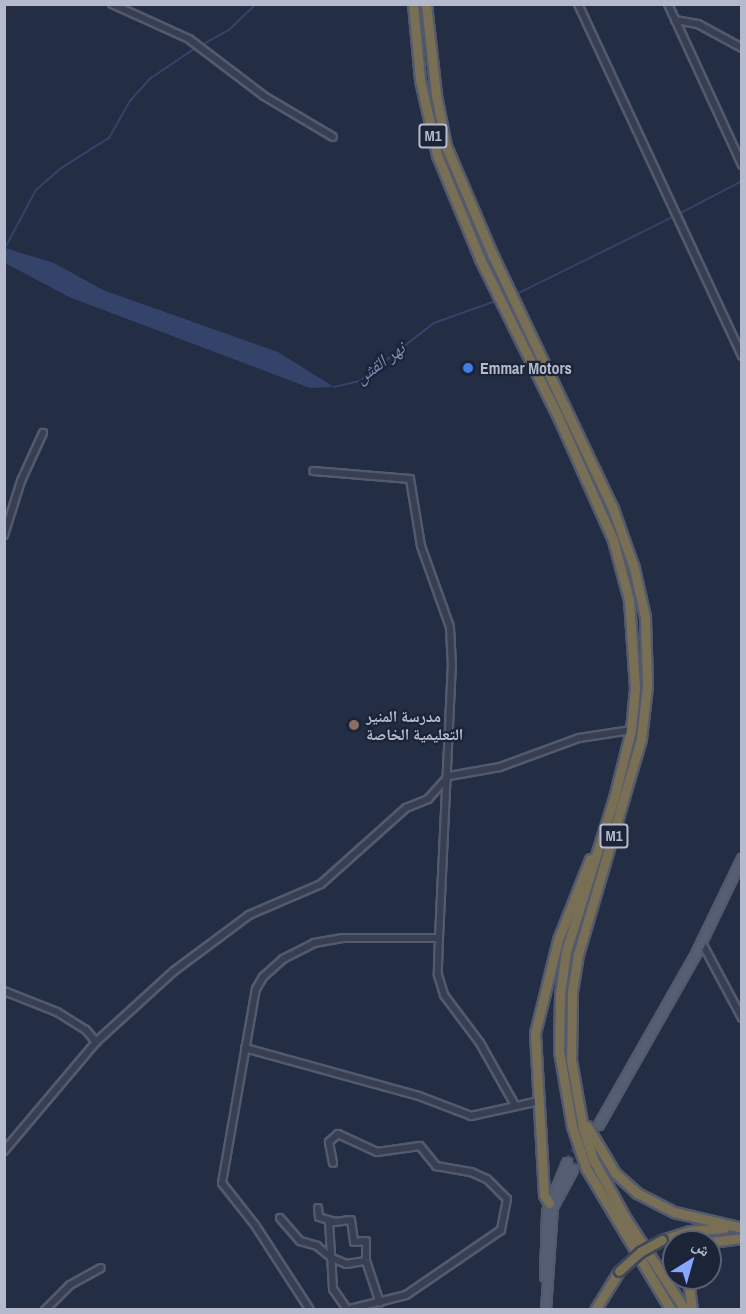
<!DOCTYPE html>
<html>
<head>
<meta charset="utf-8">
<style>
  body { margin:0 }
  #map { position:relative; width:746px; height:1314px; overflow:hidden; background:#232d43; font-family:"Archivo Narrow","Noto Naskh Arabic",sans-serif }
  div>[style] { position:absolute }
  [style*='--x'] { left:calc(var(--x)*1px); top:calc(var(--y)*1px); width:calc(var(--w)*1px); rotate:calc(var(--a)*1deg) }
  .water>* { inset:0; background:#33436a }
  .stream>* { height:1.5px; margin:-0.75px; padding:0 0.75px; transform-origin:0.75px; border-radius:0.75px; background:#33436a }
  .major-tunnel>* { height:8px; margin-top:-4px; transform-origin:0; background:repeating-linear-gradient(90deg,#394258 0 8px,transparent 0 12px) }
  .roads { filter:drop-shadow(2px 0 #535a6d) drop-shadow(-2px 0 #535a6d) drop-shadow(0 2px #535a6d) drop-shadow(0 -2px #535a6d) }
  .minor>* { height:6px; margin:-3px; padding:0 3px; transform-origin:3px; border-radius:3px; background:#383f53 }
  .major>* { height:8px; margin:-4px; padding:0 4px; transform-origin:4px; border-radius:4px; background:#565e73 }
  .highway>* { height:9px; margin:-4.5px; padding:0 4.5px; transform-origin:4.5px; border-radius:4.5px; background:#796f54 }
  .bridges { filter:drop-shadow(2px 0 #3f475a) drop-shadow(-2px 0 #3f475a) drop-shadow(0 2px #3f475a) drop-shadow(0 -2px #3f475a) }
  .highway-bridge>* { height:9px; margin:-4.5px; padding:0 4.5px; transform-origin:4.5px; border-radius:4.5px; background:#796f54 }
  .dots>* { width:16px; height:16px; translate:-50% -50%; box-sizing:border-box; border:3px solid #1c2438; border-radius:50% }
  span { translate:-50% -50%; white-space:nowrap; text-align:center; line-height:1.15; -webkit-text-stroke:4.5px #1c2438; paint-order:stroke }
  .shield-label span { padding:2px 4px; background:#1c2438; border:2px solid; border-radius:4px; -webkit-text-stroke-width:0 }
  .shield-label { font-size:15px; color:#b5bbcd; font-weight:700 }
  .poi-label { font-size:16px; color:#b5bbcd; font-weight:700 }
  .left { translate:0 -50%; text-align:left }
  .water-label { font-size:18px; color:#798cb7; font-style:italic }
  .frame { position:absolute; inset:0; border:6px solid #b5bbcd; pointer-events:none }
  .north { position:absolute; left:662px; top:1230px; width:60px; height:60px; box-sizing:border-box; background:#1c2438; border:2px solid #596074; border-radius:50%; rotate:37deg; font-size:16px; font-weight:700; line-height:24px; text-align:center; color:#b5bbcd }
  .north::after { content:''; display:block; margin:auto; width:21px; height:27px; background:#87a7ff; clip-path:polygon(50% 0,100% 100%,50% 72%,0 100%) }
</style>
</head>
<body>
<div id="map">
  <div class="water">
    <div style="clip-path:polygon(5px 248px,54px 263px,103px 290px,278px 352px,334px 387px,310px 388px,69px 297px,5px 263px)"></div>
  </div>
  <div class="stream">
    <div style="--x:202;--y:45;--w:31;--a:-29"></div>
    <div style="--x:229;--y:30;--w:37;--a:-44"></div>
    <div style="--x:679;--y:214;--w:71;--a:-27.6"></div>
    <div style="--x:5;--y:248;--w:66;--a:-61.9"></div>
    <div style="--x:36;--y:190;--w:32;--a:-41"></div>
    <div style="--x:60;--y:169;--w:58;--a:-32.3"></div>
    <div style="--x:109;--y:138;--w:43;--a:-60.4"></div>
    <div style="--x:130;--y:101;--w:31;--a:-48"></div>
    <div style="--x:151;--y:78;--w:55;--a:-34"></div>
    <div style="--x:515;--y:295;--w:178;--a:-26.3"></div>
    <div style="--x:334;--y:387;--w:27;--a:-13"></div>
    <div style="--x:360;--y:381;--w:94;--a:-38.1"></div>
    <div style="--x:434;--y:323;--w:66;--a:-19.5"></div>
  </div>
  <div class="major-tunnel">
    <div style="--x:567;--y:1163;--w:25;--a:-56"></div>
    <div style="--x:573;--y:1170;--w:52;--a:-60"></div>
  </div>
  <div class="roads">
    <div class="minor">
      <div style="--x:112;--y:4;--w:85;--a:24.4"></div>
      <div style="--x:189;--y:39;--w:94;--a:37.2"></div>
      <div style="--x:264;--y:96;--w:80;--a:30.7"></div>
      <div style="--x:578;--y:4;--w:388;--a:65"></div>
      <div style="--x:668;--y:4;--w:177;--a:65.3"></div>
      <div style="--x:675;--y:20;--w:23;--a:10"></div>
      <div style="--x:698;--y:24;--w:50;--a:28.6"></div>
      <div style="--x:4;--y:535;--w:57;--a:-72.5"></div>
      <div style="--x:21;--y:481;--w:53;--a:-65.4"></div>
      <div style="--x:439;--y:938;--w:37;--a:92"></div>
      <div style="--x:438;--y:975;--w:21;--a:73"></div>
      <div style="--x:444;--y:995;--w:60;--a:53.1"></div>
      <div style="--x:480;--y:1043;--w:71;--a:60.6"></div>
      <div style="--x:702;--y:943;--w:85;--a:61.9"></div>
      <div style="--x:4;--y:991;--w:57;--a:21.6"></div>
      <div style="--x:57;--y:1012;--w:34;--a:32"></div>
      <div style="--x:86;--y:1030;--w:16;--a:50"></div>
      <div style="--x:245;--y:1048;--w:180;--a:15.4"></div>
      <div style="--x:419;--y:1096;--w:56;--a:21"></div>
      <div style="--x:471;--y:1116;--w:70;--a:-12.4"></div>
      <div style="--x:4;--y:1151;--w:143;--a:-49.8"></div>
      <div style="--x:96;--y:1042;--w:105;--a:-42.3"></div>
      <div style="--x:174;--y:971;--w:94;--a:-36.7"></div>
      <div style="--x:249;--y:915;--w:78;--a:-23.3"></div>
      <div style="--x:321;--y:884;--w:114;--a:-41.8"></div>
      <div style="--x:406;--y:808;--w:24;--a:-22"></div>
      <div style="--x:428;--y:799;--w:31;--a:-48"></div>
      <div style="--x:449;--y:776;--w:52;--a:-10"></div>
      <div style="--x:500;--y:767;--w:84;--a:-20.2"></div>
      <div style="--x:579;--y:738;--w:53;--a:-8.7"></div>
      <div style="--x:333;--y:1163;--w:21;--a:-101"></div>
      <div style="--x:329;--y:1142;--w:12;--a:-42"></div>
      <div style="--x:338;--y:1134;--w:43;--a:24.8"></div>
      <div style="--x:377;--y:1152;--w:43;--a:-7.9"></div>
      <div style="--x:420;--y:1146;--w:26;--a:51"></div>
      <div style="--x:436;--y:1166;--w:36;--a:10"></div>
      <div style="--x:471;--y:1172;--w:17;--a:24"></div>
      <div style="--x:487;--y:1179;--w:28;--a:45"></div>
      <div style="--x:507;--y:1199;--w:32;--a:101"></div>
      <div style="--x:501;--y:1230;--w:115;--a:145.6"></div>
      <div style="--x:406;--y:1295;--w:62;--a:166"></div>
      <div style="--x:318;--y:1208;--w:9;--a:84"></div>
      <div style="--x:319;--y:1217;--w:16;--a:18"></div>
      <div style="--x:334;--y:1222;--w:17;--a:-7"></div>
      <div style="--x:351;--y:1220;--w:22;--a:82"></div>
      <div style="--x:354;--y:1242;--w:12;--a:-5"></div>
      <div style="--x:366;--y:1241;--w:20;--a:90"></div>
      <div style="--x:366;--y:1261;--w:44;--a:71.6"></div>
      <div style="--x:280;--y:1218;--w:30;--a:49"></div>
      <div style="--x:300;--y:1241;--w:18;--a:16"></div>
      <div style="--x:317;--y:1246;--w:19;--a:39"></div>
      <div style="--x:332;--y:1258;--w:15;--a:23"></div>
      <div style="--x:346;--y:1264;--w:20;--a:-9"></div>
      <div style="--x:329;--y:1221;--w:68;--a:86.6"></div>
      <div style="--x:333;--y:1289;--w:24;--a:55"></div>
      <div style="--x:45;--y:1310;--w:35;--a:-45"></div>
      <div style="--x:70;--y:1285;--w:35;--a:-29"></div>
      <div style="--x:310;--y:1310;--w:101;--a:-122.9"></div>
      <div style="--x:255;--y:1225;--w:53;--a:-128.2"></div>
      <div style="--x:222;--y:1183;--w:197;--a:-80.1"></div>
      <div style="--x:256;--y:989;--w:14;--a:-60"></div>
      <div style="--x:263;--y:977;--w:27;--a:-42"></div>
      <div style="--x:283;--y:959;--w:35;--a:-27"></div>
      <div style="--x:314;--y:943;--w:29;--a:-10"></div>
      <div style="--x:343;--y:938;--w:96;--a:0"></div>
      <div style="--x:439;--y:938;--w:271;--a:-87.3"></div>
      <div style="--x:452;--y:667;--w:40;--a:-92.9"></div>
      <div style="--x:450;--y:627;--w:86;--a:-109.7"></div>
      <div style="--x:421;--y:546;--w:68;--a:-99.3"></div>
      <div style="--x:410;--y:479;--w:97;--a:-175.3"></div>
    </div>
    <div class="major">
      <div style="--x:599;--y:1125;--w:197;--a:-60.4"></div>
      <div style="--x:696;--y:954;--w:106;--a:-64.2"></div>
      <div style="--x:545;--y:1277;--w:65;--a:-88.2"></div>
      <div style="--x:547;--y:1212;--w:53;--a:-67.8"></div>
      <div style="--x:546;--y:1310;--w:103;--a:-86.1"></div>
      <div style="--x:553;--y:1207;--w:42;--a:-61.6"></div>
    </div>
    <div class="highway">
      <div style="--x:413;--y:4;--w:76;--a:84.7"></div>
      <div style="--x:420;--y:80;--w:77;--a:77.2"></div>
      <div style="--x:437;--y:155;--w:113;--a:67.5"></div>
      <div style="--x:480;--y:259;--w:178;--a:63.7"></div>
      <div style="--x:559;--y:419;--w:133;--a:65.9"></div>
      <div style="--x:613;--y:540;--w:62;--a:75.1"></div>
      <div style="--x:629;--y:600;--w:89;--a:86.1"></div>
      <div style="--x:635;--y:689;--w:41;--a:95.6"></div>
      <div style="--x:631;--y:730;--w:70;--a:104"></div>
      <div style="--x:614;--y:798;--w:160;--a:107.4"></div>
      <div style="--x:566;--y:951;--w:44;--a:97.8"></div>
      <div style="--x:560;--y:995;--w:56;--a:91"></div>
      <div style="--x:559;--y:1051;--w:76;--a:80.2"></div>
      <div style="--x:572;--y:1126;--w:44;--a:71.6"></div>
      <div style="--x:586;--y:1168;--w:165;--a:59.1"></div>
      <div style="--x:426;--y:4;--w:92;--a:83.7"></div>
      <div style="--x:436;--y:95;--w:52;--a:78.9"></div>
      <div style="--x:446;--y:146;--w:120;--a:66.9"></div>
      <div style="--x:493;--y:256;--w:280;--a:64.6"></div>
      <div style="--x:613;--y:509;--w:63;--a:70.4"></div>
      <div style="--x:634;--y:568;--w:50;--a:77.3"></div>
      <div style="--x:645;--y:617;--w:69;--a:88.3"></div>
      <div style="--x:647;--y:686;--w:53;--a:96.5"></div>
      <div style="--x:641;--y:739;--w:224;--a:106.3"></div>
      <div style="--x:578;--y:954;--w:38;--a:99"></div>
      <div style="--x:572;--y:992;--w:68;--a:90.8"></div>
      <div style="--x:571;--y:1060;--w:69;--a:80"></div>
      <div style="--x:583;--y:1128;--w:33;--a:72"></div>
      <div style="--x:593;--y:1159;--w:68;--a:61.2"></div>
      <div style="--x:626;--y:1219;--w:108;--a:57"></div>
      <div style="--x:587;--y:1126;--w:55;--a:59.2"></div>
      <div style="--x:615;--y:1173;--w:30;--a:42"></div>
      <div style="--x:637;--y:1193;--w:42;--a:27.2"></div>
      <div style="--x:674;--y:1212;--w:70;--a:13.2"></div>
      <div style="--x:549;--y:1203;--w:9;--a:-122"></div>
      <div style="--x:544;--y:1195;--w:162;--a:-93.2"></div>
      <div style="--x:535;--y:1033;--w:96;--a:-76.1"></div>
      <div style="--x:558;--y:940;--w:87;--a:-68.4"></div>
      <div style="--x:662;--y:1240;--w:29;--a:-18"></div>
      <div style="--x:690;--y:1231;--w:34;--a:-5"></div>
      <div style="--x:710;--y:1242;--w:32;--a:-7"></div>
      <div style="--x:688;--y:1278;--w:32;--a:83"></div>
      <div style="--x:595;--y:1310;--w:46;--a:-58.4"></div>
    </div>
  </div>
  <div class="bridges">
    <div class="highway-bridge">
      <div style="--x:619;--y:1271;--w:28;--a:-42"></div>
      <div style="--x:640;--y:1252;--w:25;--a:-29"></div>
    </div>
  </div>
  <div class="dots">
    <div style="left:468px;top:368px;background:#3f7fe0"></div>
    <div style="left:354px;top:725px;background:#8d6e63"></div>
  </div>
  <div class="shield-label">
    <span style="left:433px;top:136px">M1</span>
    <span style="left:614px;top:836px">M1</span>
  </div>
  <div class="poi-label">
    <span class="left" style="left:480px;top:368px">Emmar Motors</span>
    <span class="left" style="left:366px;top:725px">مدرسة المنير<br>التعليمية الخاصة</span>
  </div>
  <div class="water-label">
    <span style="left:380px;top:363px;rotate:-36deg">نهر القش</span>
  </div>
  <div class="frame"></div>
  <div class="north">ش</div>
</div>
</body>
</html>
